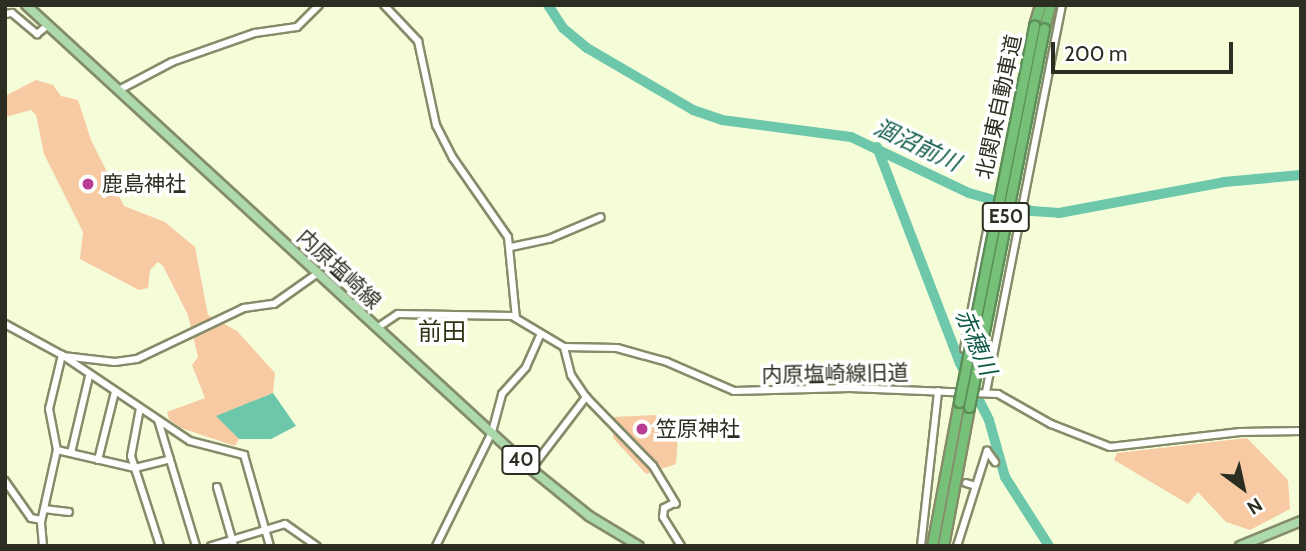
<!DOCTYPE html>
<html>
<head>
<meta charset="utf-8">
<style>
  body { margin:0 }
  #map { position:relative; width:1306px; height:551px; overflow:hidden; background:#f5fdd8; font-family:Cabin,"Noto Sans JP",sans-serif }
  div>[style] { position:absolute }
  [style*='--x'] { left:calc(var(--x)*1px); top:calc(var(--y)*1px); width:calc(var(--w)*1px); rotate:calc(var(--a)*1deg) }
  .green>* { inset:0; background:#f7caa3 }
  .water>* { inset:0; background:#6cc7ab }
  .river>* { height:10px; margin:-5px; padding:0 5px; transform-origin:5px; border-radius:5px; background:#6cc7ab }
  .minor-tunnel>* { height:6px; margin-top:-3px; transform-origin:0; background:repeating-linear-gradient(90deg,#cdd4b3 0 6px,transparent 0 9px) }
  .roads { filter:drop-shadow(2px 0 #858c6a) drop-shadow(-2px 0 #858c6a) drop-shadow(0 2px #858c6a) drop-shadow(0 -2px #858c6a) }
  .minor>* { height:6px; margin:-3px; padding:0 3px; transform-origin:3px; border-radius:3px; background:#fff }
  .major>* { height:8px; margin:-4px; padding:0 4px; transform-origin:4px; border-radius:4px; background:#addaad }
  .highway>* { height:9px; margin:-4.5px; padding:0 4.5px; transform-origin:4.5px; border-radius:4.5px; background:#76c177 }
  .bridges { filter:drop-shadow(2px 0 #5c8e59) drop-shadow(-2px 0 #5c8e59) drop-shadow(0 2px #5c8e59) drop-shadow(0 -2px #5c8e59) }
  .highway-bridge>* { height:9px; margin:-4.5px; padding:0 4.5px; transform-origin:4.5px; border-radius:4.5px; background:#76c177 }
  .dots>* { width:19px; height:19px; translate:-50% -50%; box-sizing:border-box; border:4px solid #fff; border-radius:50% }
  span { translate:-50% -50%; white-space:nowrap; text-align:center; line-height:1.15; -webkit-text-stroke:7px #fff; paint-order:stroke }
  .shield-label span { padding:2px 5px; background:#fff; border:2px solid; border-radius:5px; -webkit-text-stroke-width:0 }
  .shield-label { font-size:19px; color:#2b2e20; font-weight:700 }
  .street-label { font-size:21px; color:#2b2e20 }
  .poi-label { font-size:21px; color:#2b2e20 }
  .left { translate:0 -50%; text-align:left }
  .water-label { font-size:23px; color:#105b48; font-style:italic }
  .quarter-label { font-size:24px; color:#2e3314 }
  .frame { position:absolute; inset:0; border:7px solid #2b2e20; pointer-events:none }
  .north { position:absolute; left:1208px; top:453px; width:70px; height:70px; -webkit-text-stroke:5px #fff; paint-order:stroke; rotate:147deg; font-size:19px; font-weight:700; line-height:28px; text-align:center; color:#2b2e20 }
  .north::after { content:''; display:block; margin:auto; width:24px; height:32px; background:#2b2e20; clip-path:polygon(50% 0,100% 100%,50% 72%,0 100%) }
  .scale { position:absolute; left:1051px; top:42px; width:182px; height:32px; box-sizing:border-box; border:4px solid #2b2e20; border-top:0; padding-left:9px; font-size:21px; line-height:24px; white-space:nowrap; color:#2b2e20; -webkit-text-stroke:5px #fff; paint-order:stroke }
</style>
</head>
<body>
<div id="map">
  <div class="green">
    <div style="clip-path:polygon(36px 80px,53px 85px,61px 96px,78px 100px,91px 140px,124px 206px,165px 222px,195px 247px,208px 315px,237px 331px,275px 373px,273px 393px,217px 416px,239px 439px,235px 446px,181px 428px,169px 419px,167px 412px,205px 398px,192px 365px,198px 357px,188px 315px,163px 266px,158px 262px,150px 270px,148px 288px,139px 290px,80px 259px,83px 232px,44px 154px,36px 115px,31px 110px,5px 117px,5px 96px)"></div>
    <div style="clip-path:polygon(655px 415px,679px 422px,676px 464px,646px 474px,613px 438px,614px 417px)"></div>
    <div style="clip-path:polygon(1247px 438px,1288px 480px,1290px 509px,1250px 530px,1226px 522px,1198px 492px,1188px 504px,1114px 460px,1117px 453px)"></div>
  </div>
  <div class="water">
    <div style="clip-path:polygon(273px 393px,296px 426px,271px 439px,239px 439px,216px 416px)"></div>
  </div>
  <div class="river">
    <div style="--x:548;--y:5;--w:27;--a:57"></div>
    <div style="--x:563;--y:28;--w:31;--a:40"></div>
    <div style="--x:587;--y:48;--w:123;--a:30.3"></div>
    <div style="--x:693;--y:110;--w:31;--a:19"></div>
    <div style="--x:722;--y:120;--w:130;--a:7.5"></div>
    <div style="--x:851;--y:137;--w:131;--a:25.4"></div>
    <div style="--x:969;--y:193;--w:66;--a:15.9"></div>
    <div style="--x:1032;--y:211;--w:27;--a:4"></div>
    <div style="--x:1059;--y:213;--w:168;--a:-10.6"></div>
    <div style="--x:1224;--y:182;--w:77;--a:-5.2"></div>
    <div style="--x:877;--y:147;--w:231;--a:69"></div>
    <div style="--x:960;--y:363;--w:64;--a:63"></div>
    <div style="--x:989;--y:420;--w:59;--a:74.3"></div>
    <div style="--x:1005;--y:477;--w:82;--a:57.5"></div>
  </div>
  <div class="minor-tunnel">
    <div style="--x:938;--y:477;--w:29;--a:12"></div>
  </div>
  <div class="roads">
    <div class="minor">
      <div style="--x:384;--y:5;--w:50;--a:46.6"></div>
      <div style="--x:418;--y:41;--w:86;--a:77.9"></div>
      <div style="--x:436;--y:125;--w:37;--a:63"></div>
      <div style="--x:453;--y:158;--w:96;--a:55.2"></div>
      <div style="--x:508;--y:237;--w:81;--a:84.4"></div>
      <div style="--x:5;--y:14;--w:7;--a:-8"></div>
      <div style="--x:12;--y:13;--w:33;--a:40"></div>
      <div style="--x:37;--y:34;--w:14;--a:-39"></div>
      <div style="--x:119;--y:90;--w:60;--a:-27.8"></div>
      <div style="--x:172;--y:62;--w:88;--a:-19.3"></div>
      <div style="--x:255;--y:33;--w:42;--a:-8.1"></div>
      <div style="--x:297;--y:27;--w:31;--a:-45"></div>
      <div style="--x:511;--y:247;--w:39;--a:-12"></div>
      <div style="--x:549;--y:239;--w:56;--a:-22.9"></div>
      <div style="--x:5;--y:324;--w:65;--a:28.5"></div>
      <div style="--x:62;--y:355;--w:154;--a:33.9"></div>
      <div style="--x:190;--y:441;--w:56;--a:14.5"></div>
      <div style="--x:244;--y:455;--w:95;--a:74.1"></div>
      <div style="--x:377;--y:328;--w:25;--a:-34"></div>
      <div style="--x:398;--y:314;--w:114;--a:1"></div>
      <div style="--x:512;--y:316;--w:61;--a:30.8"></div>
      <div style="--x:564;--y:347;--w:53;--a:1.1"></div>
      <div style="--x:617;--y:348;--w:52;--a:15.6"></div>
      <div style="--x:667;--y:362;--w:73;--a:23.4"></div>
      <div style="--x:734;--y:391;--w:116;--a:-1.5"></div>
      <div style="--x:850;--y:388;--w:148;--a:2.3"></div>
      <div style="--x:998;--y:394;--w:61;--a:29.5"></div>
      <div style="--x:1051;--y:424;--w:63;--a:21.3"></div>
      <div style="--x:1110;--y:447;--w:131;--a:-6.6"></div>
      <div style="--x:1240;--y:432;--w:61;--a:-0.9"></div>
      <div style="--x:564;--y:347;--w:29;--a:76"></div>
      <div style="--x:571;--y:375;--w:27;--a:56"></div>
      <div style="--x:586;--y:397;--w:96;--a:45.8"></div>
      <div style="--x:653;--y:466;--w:44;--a:58.8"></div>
      <div style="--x:964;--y:349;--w:131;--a:-79"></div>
      <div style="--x:63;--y:356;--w:52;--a:6.6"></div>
      <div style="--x:115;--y:362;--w:22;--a:-8"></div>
      <div style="--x:137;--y:359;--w:119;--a:-25.5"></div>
      <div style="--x:244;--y:308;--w:30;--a:-8"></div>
      <div style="--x:274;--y:304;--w:54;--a:-35.2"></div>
      <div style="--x:986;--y:392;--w:394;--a:-78.9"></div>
      <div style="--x:140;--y:408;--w:49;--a:100.6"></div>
      <div style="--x:131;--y:456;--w:95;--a:72.1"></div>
      <div style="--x:158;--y:420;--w:132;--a:73.2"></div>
      <div style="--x:57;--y:450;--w:80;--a:13"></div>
      <div style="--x:135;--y:468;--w:36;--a:-14"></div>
      <div style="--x:71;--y:453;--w:79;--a:-76.8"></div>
      <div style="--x:98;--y:460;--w:70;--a:-76"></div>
      <div style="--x:531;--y:469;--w:91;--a:-52.6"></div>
      <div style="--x:5;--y:481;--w:45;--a:54.9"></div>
      <div style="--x:31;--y:518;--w:10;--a:11"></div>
      <div style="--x:966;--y:483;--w:10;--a:17"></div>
      <div style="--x:217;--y:487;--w:61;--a:73.9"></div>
      <div style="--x:674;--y:503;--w:11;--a:153"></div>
      <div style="--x:664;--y:508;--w:9;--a:96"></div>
      <div style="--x:663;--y:517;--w:34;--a:58"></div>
      <div style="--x:44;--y:509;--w:25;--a:7"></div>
      <div style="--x:43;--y:546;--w:24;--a:-95"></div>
      <div style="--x:41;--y:522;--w:74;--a:-77.5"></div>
      <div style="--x:57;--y:450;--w:42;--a:-101"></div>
      <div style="--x:49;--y:409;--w:56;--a:-76.5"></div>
      <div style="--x:211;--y:546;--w:77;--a:-16.6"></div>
      <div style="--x:285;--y:524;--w:39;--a:35"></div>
      <div style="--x:436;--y:546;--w:127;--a:-63.8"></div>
      <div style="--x:492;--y:432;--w:39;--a:-75"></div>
      <div style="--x:502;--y:394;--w:36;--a:-48"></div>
      <div style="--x:526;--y:367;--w:36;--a:-66"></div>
      <div style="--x:921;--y:546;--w:156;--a:-83.7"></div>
      <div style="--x:957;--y:546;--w:100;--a:-72.5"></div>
      <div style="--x:987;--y:451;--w:14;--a:54"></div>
    </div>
    <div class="major">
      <div style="--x:26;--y:5;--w:686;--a:42.58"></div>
      <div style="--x:531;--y:469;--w:75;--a:39"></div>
      <div style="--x:589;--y:516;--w:58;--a:31"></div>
      <div style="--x:1240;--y:546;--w:66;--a:-22.3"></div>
    </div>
    <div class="highway">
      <div style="--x:1034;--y:25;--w:21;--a:-73"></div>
      <div style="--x:1044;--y:28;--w:24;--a:-75"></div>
      <div style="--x:932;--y:546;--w:147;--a:-79.4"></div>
      <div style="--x:943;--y:546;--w:141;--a:-79.4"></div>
    </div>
  </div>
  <div class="bridges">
    <div class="highway-bridge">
      <div style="--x:959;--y:402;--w:384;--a:-78.7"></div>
      <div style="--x:969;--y:407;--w:386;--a:-78.8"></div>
    </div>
  </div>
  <div class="dots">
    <div style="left:88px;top:184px;background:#b73e92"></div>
    <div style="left:642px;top:429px;background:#b73e92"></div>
  </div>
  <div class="shield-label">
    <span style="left:1006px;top:217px">E50</span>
    <span style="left:521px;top:460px">40</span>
  </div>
  <div class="street-label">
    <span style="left:999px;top:107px;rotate:-78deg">北関東自動車道</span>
    <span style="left:339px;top:269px;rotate:43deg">内原塩崎線</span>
    <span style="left:835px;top:374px;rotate:-1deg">内原塩崎線旧道</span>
  </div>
  <div class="poi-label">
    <span class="left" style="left:102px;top:184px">鹿島神社</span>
    <span class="left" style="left:656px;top:429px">笠原神社</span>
  </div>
  <div class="water-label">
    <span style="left:917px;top:145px;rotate:25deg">涸沼前川</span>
    <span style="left:976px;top:342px;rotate:67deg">赤穂川</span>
  </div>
  <div class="quarter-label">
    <span style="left:442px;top:332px">前田</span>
  </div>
  <div class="frame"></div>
  <div class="north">N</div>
  <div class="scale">200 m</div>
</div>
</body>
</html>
